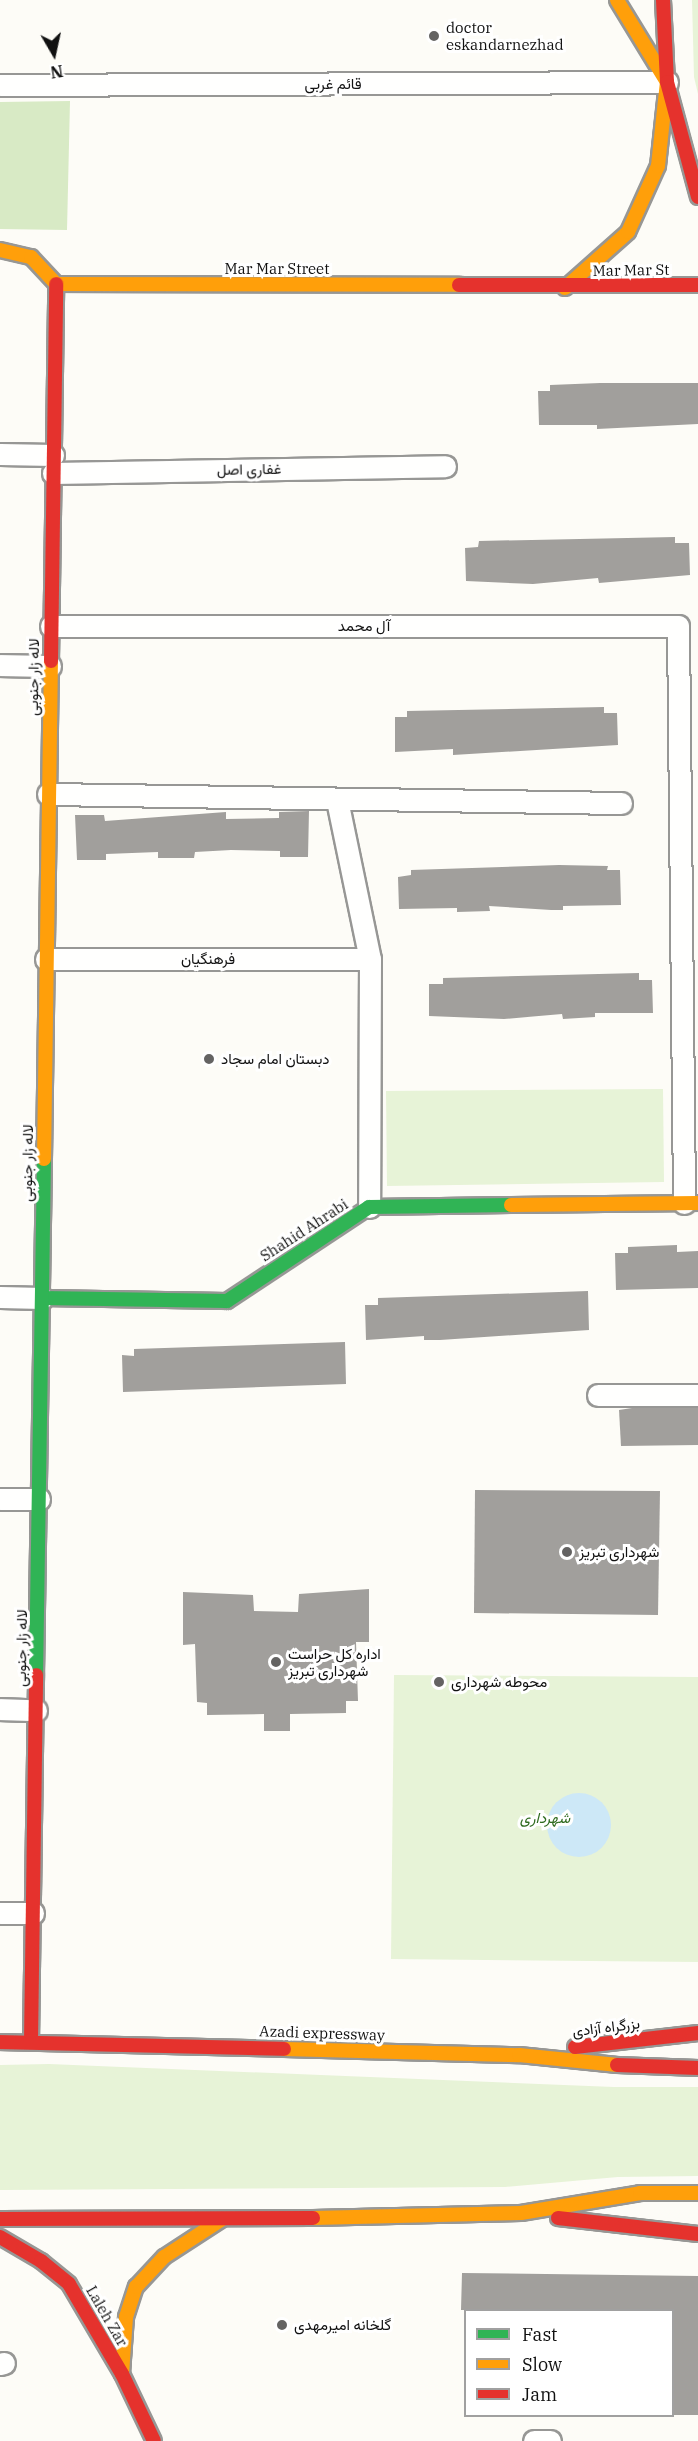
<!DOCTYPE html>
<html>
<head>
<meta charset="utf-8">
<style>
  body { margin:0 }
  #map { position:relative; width:698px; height:2441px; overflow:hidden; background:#fdfcf7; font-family:"IBM Plex Serif",Vazirmatn,serif }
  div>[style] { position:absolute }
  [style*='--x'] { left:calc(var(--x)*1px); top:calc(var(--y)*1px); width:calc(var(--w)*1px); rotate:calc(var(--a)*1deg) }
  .green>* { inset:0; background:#e7f3d7 }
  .forest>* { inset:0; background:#d8eac5 }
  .water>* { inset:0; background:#cde8f7 }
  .round { border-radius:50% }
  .building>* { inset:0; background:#a19f9c }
  .roads { filter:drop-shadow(2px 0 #979795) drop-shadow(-2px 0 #979795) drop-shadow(0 2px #979795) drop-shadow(0 -2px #979795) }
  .street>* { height:21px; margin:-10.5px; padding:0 10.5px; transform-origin:10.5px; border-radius:10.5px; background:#fffffe }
  .fast>* { height:14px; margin:-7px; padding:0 7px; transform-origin:7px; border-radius:7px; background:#30b455 }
  .slow>* { height:14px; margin:-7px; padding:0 7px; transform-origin:7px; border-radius:7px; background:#ff9f0a }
  .jam>* { height:14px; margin:-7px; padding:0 7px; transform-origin:7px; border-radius:7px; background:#e5322d }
  .dots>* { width:16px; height:16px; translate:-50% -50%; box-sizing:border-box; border:3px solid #fff; border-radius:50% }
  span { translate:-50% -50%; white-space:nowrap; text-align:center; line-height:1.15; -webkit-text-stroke:6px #fff; paint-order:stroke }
  .poi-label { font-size:15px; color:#111 }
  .left { translate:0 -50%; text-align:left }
  .street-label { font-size:15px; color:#111 }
  .park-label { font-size:15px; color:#2f6b1f; font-style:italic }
  .legend { position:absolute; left:464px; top:2309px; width:210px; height:108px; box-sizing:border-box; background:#fff; border:2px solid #a0a0a0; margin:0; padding:8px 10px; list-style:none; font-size:18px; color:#111 }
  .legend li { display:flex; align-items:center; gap:12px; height:30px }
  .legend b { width:30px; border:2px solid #a0a0a0 }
  .north { position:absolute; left:24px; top:24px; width:60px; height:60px; -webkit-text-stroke:4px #fff; paint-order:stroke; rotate:171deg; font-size:16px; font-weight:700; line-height:24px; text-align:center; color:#111 }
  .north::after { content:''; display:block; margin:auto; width:21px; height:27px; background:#111; clip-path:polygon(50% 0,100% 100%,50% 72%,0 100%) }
</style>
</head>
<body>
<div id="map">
  <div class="green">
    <div style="clip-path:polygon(692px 0,698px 0,698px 94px,694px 77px)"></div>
    <div style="clip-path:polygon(663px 1089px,664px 1182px,387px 1186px,386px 1091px)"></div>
    <div style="clip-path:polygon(394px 1675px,698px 1677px,698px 1962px,391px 1959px)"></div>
    <div style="clip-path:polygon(49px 2064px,614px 2087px,698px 2087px,698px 2176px,618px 2177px,505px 2187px,0 2190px,0 2065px)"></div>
  </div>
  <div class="forest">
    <div style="clip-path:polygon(70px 101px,67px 230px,0 229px,0 102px)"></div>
  </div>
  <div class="water">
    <div class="round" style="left:547px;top:1793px;width:64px;height:64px"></div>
  </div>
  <div class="building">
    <div style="clip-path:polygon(600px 383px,698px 383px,698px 424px,597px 429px,597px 425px,539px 425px,538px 391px,550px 391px,550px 385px)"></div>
    <div style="clip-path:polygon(675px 537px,675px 543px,689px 543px,690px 575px,599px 583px,598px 578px,533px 584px,466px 581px,465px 548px,478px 547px,479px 541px)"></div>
    <div style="clip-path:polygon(604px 707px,604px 713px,617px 713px,618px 745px,453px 755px,453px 749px,395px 752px,395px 717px,407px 717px,407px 711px)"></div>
    <div style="clip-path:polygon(309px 811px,308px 857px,280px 857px,280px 851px,231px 850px,195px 852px,194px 858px,158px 858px,158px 852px,106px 854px,106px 860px,77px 860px,75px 815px,104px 815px,105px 821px,226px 812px,226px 819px,279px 818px,279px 812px)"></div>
    <div style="clip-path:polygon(559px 865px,608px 866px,607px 870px,620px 870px,621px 905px,563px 906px,563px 910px,551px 910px,489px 906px,490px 911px,457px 912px,457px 908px,399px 909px,398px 877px,411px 875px,411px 870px)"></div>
    <div style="clip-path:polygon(639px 973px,639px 980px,652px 980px,653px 1013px,595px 1013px,595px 1017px,563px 1019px,562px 1014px,504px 1019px,429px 1016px,429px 984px,443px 984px,443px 978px)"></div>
    <div style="clip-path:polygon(677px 1245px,677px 1252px,698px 1251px,698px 1288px,616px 1290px,615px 1253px,628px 1253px,628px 1247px)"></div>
    <div style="clip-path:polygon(588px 1291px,589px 1330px,440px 1340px,424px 1340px,424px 1336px,366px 1340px,365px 1305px,378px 1305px,378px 1298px)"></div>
    <div style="clip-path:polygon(345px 1342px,346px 1384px,123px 1392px,122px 1355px,134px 1356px,134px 1349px)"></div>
    <div style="clip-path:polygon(632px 1408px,698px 1408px,698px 1445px,621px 1446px,619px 1410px)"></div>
    <div style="clip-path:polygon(475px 1490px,660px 1491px,658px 1615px,474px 1613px)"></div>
    <div style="clip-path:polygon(369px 1589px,369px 1642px,356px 1642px,358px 1701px,346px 1701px,346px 1713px,290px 1714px,290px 1731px,264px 1731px,264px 1714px,207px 1715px,207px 1703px,197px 1702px,195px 1644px,183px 1645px,183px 1592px,253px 1595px,254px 1611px,298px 1612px,299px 1594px)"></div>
    <div style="clip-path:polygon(462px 2273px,698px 2276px,698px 2415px,672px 2415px,672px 2310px,461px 2310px)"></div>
  </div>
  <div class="roads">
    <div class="street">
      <div style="--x:0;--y:85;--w:667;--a:-0.26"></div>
      <div style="--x:0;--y:454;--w:53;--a:1.1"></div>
      <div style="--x:53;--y:473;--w:392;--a:-1"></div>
      <div style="--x:51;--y:626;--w:627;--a:0"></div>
      <div style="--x:678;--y:626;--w:577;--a:89.4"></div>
      <div style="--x:0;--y:665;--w:50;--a:1.1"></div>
      <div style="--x:48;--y:794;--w:573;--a:0.9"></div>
      <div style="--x:337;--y:800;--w:162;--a:78.3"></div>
      <div style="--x:370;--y:959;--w:248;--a:90.2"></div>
      <div style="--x:46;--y:959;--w:324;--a:0"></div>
      <div style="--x:0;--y:1297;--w:42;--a:1.4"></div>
      <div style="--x:598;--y:1395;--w:100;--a:0"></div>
      <div style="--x:0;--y:1499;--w:39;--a:0"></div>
      <div style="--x:0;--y:1709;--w:36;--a:2"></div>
      <div style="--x:0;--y:1913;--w:33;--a:0"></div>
      <div style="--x:0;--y:2364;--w:4;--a:-14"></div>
      <div style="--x:534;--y:2441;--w:16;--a:0"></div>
    </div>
    <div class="fast">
      <div style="--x:42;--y:1298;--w:185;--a:0.9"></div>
      <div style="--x:227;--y:1301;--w:170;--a:-33.5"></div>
      <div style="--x:369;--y:1207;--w:142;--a:-0.8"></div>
      <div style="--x:36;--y:1675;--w:516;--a:-89.11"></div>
    </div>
    <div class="slow">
      <div style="--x:0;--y:250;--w:32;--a:13"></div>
      <div style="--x:31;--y:257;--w:37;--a:47"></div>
      <div style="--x:56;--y:284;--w:403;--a:0.1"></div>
      <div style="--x:565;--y:288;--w:84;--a:-41.6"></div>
      <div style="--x:628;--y:232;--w:72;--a:-65.6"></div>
      <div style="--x:658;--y:166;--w:84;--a:-83.9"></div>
      <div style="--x:667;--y:82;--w:96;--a:-121.4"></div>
      <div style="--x:44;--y:1159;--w:498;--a:-89.2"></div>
      <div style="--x:511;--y:1205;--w:187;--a:-0.6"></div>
      <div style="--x:284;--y:2049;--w:235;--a:1.5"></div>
      <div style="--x:519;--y:2055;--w:99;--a:5.8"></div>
      <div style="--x:313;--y:2218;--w:208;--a:-1.4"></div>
      <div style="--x:521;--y:2213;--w:121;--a:-9.5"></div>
      <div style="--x:640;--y:2193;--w:58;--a:0"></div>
      <div style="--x:122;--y:2374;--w:57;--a:-86"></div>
      <div style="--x:126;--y:2317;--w:32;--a:-72"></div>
      <div style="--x:136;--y:2287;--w:41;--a:-47"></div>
      <div style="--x:164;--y:2257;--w:68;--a:-33"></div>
    </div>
    <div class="jam">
      <div style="--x:663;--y:0;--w:82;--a:87.2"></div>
      <div style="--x:667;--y:82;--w:119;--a:74.9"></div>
      <div style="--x:459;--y:285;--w:239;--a:0"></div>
      <div style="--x:51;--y:661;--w:377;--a:-89.2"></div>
      <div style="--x:31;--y:2041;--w:366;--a:-89.2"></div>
      <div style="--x:0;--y:2042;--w:284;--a:1.4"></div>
      <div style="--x:575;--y:2047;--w:124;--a:-6.5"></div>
      <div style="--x:617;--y:2065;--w:81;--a:2.1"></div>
      <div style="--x:558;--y:2218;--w:141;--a:6.5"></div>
      <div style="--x:0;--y:2219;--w:313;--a:-0.2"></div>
      <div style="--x:0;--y:2237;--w:48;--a:30.3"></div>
      <div style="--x:41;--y:2261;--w:36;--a:39"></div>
      <div style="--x:69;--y:2284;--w:104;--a:59.5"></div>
      <div style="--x:122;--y:2374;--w:74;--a:64.5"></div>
    </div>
  </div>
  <div class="dots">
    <div style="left:434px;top:36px;background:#646362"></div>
    <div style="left:209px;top:1059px;background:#646362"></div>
    <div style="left:567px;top:1552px;background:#646362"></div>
    <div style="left:276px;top:1662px;background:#646362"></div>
    <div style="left:439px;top:1682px;background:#646362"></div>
    <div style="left:282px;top:2325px;background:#646362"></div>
  </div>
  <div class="poi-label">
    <span class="left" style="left:446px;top:36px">doctor<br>eskandarnezhad</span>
    <span class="left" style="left:221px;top:1059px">دبستان امام سجاد</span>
    <span class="left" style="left:579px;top:1552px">شهرداری تبریز</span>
    <span class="left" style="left:288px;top:1662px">اداره کل حراست<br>شهرداری تبریز</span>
    <span class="left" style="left:451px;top:1682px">محوطه شهرداری</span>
    <span class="left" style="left:294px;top:2325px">گلخانه امیرمهدی</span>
  </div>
  <div class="street-label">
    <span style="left:333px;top:84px">قائم غربی</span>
    <span style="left:277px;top:269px">Mar Mar Street</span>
    <span style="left:631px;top:270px;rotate:-1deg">Mar Mar St</span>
    <span style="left:249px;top:469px;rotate:-1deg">غفاری اصل</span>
    <span style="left:364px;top:626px">آل محمد</span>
    <span style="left:33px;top:677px;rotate:-89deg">لاله زار جنوبی</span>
    <span style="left:208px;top:959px">فرهنگیان</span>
    <span style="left:27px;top:1163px;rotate:-89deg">لاله زار جنوبی</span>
    <span style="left:304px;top:1230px;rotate:-33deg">Shahid Ahrabi</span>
    <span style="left:21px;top:1648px;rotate:-89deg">لاله زار جنوبی</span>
    <span style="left:606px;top:2027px;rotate:-7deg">بزرگراه آزادی</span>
    <span style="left:322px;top:2033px;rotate:2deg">Azadi expressway</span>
    <span style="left:107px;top:2316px;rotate:60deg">Laleh Zar</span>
  </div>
  <div class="park-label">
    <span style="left:545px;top:1818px">شهرداری</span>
  </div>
  <ul class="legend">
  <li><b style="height:8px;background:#30b455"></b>Fast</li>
  <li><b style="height:8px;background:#ff9f0a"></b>Slow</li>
  <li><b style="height:8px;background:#e5322d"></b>Jam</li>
  </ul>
  <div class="north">N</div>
</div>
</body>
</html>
